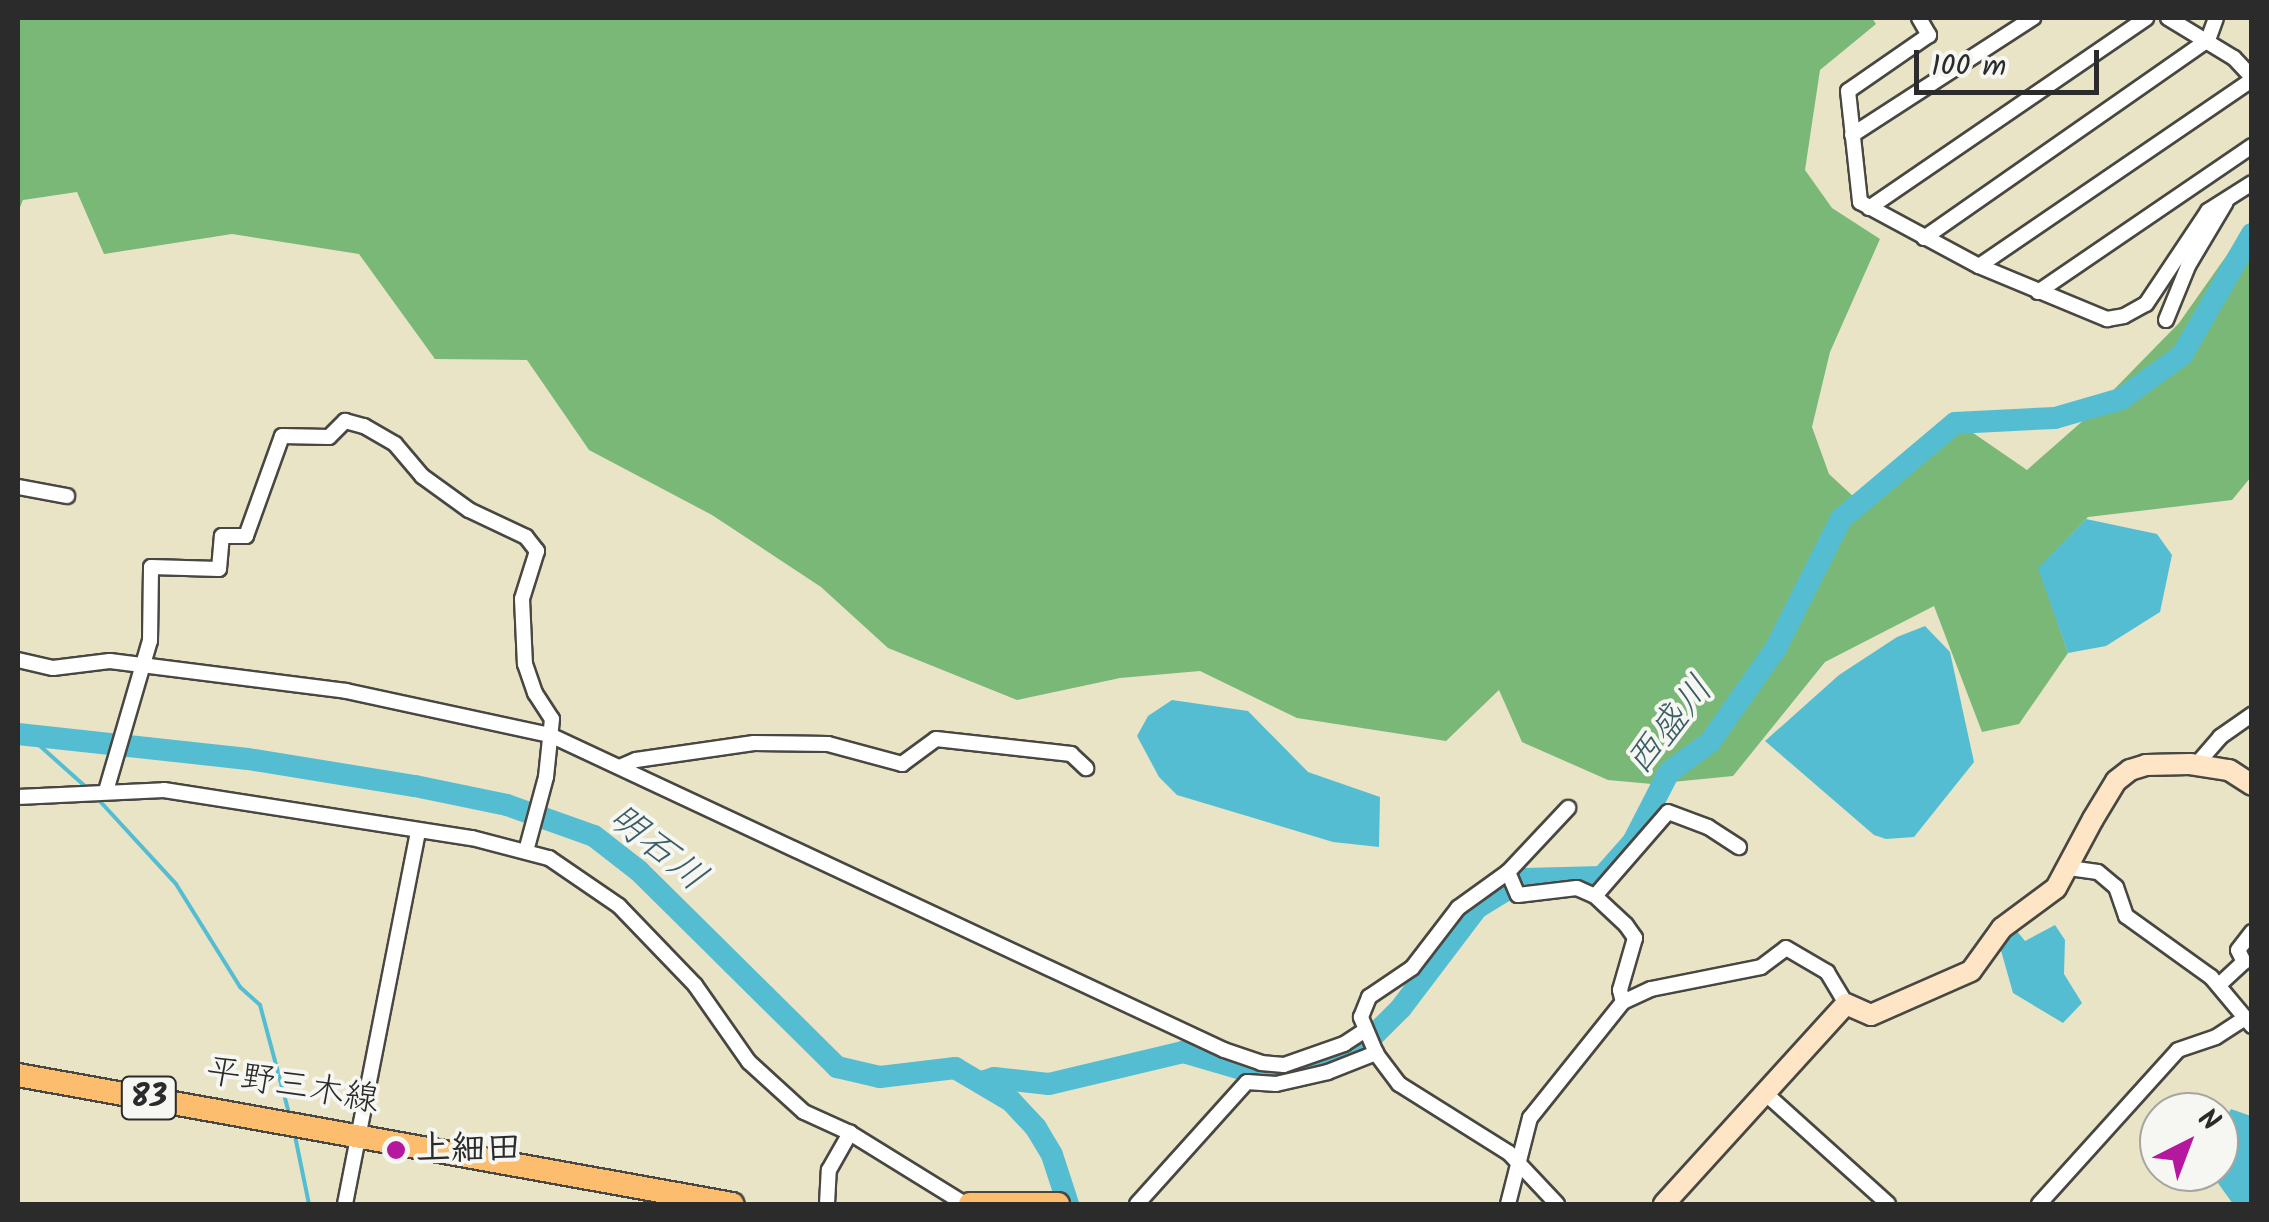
<!DOCTYPE html>
<html>
<head>
<meta charset="utf-8">
<style>
  body { margin:0 }
  #map { position:relative; width:2269px; height:1222px; overflow:hidden; background:#e9e4c6; font-family:Kalam,"Klee One",sans-serif }
  div>[style] { position:absolute }
  [style*='--x'] { left:calc(var(--x)*1px); top:calc(var(--y)*1px); width:calc(var(--w)*1px); rotate:calc(var(--a)*1deg) }
  .forest>* { inset:0; background:#7ab878 }
  .water>* { inset:0; background:#55bdd2 }
  .stream>* { height:4px; margin:-2px; padding:0 2px; transform-origin:2px; border-radius:2px; background:#55bdd2 }
  .river>* { height:22px; margin:-11px; padding:0 11px; transform-origin:11px; border-radius:11px; background:#55bdd2 }
  .roads { filter:drop-shadow(2px 0 #484742) drop-shadow(-2px 0 #484742) drop-shadow(0 2px #484742) drop-shadow(0 -2px #484742) }
  .street>* { height:14px; margin:-7px; padding:0 7px; transform-origin:7px; border-radius:7px; background:#fff }
  .secondary>* { height:20px; margin:-10px; padding:0 10px; transform-origin:10px; border-radius:10px; background:#fee5c5 }
  .primary>* { height:22px; margin:-11px; padding:0 11px; transform-origin:11px; border-radius:11px; background:#fcbd6f }
  .dots>* { width:28px; height:28px; translate:-50% -50%; box-sizing:border-box; border:5px solid #f6f6f2; border-radius:50% }
  span { translate:-50% -50%; white-space:nowrap; text-align:center; line-height:1.15; -webkit-text-stroke:8px #f6f6f2; paint-order:stroke }
  .shield-label span { padding:2px 8px; background:#f6f6f2; border:2px solid; border-radius:8px; -webkit-text-stroke-width:0 }
  .shield-label { font-size:32px; color:#2b2b2b; font-weight:700 }
  .street-label { font-size:35px; color:#2b2b2b }
  .poi-label { font-size:35px; color:#2b2b2b; font-weight:700 }
  .left { translate:0 -50%; text-align:left }
  .water-label { font-size:38px; color:#3a5e65; font-style:italic }
  .frame { position:absolute; inset:0; border:20px solid #2b2b2b; pointer-events:none }
  .north { position:absolute; left:2139px; top:1092px; width:100px; height:100px; box-sizing:border-box; background:#f6f6f2; border:2px solid #a5a5a2; border-radius:50%; rotate:42deg; font-size:28px; font-weight:700; line-height:40px; text-align:center; color:#2b2b2b }
  .north::after { content:''; display:block; margin:auto; width:35px; height:45px; background:#b5179e; clip-path:polygon(50% 0,100% 100%,50% 72%,0 100%) }
  .scale { position:absolute; left:1914px; top:50px; width:185px; height:45px; box-sizing:border-box; border:5px solid #2b2b2b; border-top:0; padding-left:12px; font-size:30px; line-height:35px; white-space:nowrap; color:#2b2b2b; -webkit-text-stroke:8px #f6f6f2; paint-order:stroke }
</style>
</head>
<body>
<div id="map">
  <div class="forest">
    <div style="clip-path:polygon(18px 18px,1872px 18px,1876px 24px,1820px 70px,1805px 170px,1832px 208px,1880px 239px,1830px 352px,1812px 427px,1829px 474px,1855px 498px,1963px 426px,2027px 470px,2086px 418px,2179px 323px,2251px 221px,2251px 477px,2232px 500px,2088px 517px,2039px 568px,2068px 653px,2019px 724px,1982px 732px,1934px 606px,1825px 662px,1733px 776px,1652px 784px,1608px 780px,1522px 742px,1499px 690px,1446px 741px,1297px 718px,1200px 671px,1120px 678px,1017px 700px,888px 648px,821px 587px,712px 515px,589px 450px,527px 360px,435px 359px,359px 254px,232px 234px,104px 254px,77px 192px,23px 200px,18px 212px)"></div>
  </div>
  <div class="water">
    <div style="clip-path:polygon(2086px 519px,2157px 534px,2172px 555px,2160px 612px,2106px 646px,2068px 653px,2038px 568px)"></div>
    <div style="clip-path:polygon(1925px 626px,1950px 652px,1974px 762px,1914px 837px,1886px 839px,1874px 835px,1765px 741px,1839px 675px,1897px 637px)"></div>
    <div style="clip-path:polygon(1172px 700px,1248px 711px,1308px 772px,1380px 797px,1379px 847px,1333px 842px,1177px 795px,1159px 777px,1137px 736px,1148px 716px)"></div>
    <div style="clip-path:polygon(2055px 925px,2065px 940px,2064px 974px,2082px 1003px,2063px 1023px,2013px 993px,2000px 947px,2016px 930px,2025px 941px)"></div>
    <div style="clip-path:polygon(2231px 1109px,2251px 1116px,2251px 1204px,2233px 1204px,2210px 1172px,2219px 1172px,2219px 1130px)"></div>
  </div>
  <div class="stream">
    <div style="--x:29;--y:736;--w:78;--a:41.9"></div>
    <div style="--x:97;--y:798;--w:117;--a:47.4"></div>
    <div style="--x:176;--y:884;--w:121;--a:58.1"></div>
    <div style="--x:240;--y:987;--w:27;--a:42"></div>
    <div style="--x:260;--y:1005;--w:116;--a:75"></div>
    <div style="--x:295;--y:1136;--w:69;--a:78.4"></div>
  </div>
  <div class="river">
    <div style="--x:18;--y:734;--w:231;--a:6.2"></div>
    <div style="--x:248;--y:759;--w:169;--a:9.2"></div>
    <div style="--x:415;--y:786;--w:94;--a:11.7"></div>
    <div style="--x:507;--y:805;--w:92;--a:19.6"></div>
    <div style="--x:594;--y:836;--w:57;--a:37.9"></div>
    <div style="--x:639;--y:871;--w:279;--a:44.7"></div>
    <div style="--x:837;--y:1067;--w:44;--a:13.1"></div>
    <div style="--x:880;--y:1077;--w:76;--a:-6.8"></div>
    <div style="--x:955;--y:1068;--w:65;--a:30.5"></div>
    <div style="--x:1011;--y:1101;--w:37;--a:47"></div>
    <div style="--x:1036;--y:1128;--w:31;--a:59"></div>
    <div style="--x:1052;--y:1155;--w:52;--a:71.9"></div>
    <div style="--x:982;--y:1082;--w:13;--a:-18"></div>
    <div style="--x:994;--y:1078;--w:55;--a:6.2"></div>
    <div style="--x:1049;--y:1084;--w:138;--a:-13.4"></div>
    <div style="--x:1183;--y:1052;--w:82;--a:16.2"></div>
    <div style="--x:1262;--y:1075;--w:25;--a:-2"></div>
    <div style="--x:1287;--y:1074;--w:84;--a:-21"></div>
    <div style="--x:1365;--y:1044;--w:51;--a:-45"></div>
    <div style="--x:1401;--y:1008;--w:126;--a:-52.8"></div>
    <div style="--x:1477;--y:908;--w:55;--a:-31.7"></div>
    <div style="--x:1524;--y:879;--w:78;--a:-1.5"></div>
    <div style="--x:1602;--y:877;--w:47;--a:-48.5"></div>
    <div style="--x:1633;--y:842;--w:79;--a:-62.8"></div>
    <div style="--x:1669;--y:772;--w:51;--a:-36.2"></div>
    <div style="--x:1710;--y:742;--w:115;--a:-54.9"></div>
    <div style="--x:1776;--y:648;--w:144;--a:-63.3"></div>
    <div style="--x:1841;--y:519;--w:149;--a:-40.1"></div>
    <div style="--x:1955;--y:423;--w:100;--a:-2.9"></div>
    <div style="--x:2055;--y:418;--w:69;--a:-16.1"></div>
    <div style="--x:2121;--y:399;--w:75;--a:-35.8"></div>
    <div style="--x:2182;--y:355;--w:140;--a:-60"></div>
  </div>
  <div class="roads">
    <div class="street">
      <div style="--x:1919;--y:18;--w:20;--a:60"></div>
      <div style="--x:1929;--y:35;--w:98;--a:145.3"></div>
      <div style="--x:1848;--y:91;--w:112;--a:83.8"></div>
      <div style="--x:1860;--y:202;--w:135;--a:28.3"></div>
      <div style="--x:1979;--y:266;--w:139;--a:22.5"></div>
      <div style="--x:2107;--y:319;--w:17;--a:-10"></div>
      <div style="--x:2124;--y:316;--w:25;--a:-29"></div>
      <div style="--x:2146;--y:304;--w:112;--a:-56.3"></div>
      <div style="--x:2208;--y:211;--w:52;--a:-32.5"></div>
      <div style="--x:2168;--y:18;--w:77;--a:31.2"></div>
      <div style="--x:2234;--y:58;--w:26;--a:47"></div>
      <div style="--x:1852;--y:135;--w:216;--a:-32.9"></div>
      <div style="--x:1869;--y:208;--w:336;--a:-34.4"></div>
      <div style="--x:1924;--y:238;--w:346;--a:-34.9"></div>
      <div style="--x:2208;--y:40;--w:23;--a:-70"></div>
      <div style="--x:1979;--y:266;--w:330;--a:-34.3"></div>
      <div style="--x:2038;--y:292;--w:259;--a:-34.3"></div>
      <div style="--x:2166;--y:320;--w:58;--a:-67.8"></div>
      <div style="--x:2188;--y:266;--w:74;--a:-59.3"></div>
      <div style="--x:18;--y:487;--w:50;--a:10.4"></div>
      <div style="--x:18;--y:660;--w:36;--a:13"></div>
      <div style="--x:53;--y:668;--w:57;--a:-7"></div>
      <div style="--x:110;--y:661;--w:238;--a:7.2"></div>
      <div style="--x:346;--y:691;--w:209;--a:12.2"></div>
      <div style="--x:550;--y:735;--w:744;--a:25.05"></div>
      <div style="--x:1224;--y:1050;--w:39;--a:19"></div>
      <div style="--x:1261;--y:1063;--w:23;--a:5"></div>
      <div style="--x:1284;--y:1065;--w:64;--a:-19.3"></div>
      <div style="--x:1344;--y:1044;--w:24;--a:-33"></div>
      <div style="--x:2196;--y:765;--w:37;--a:-49"></div>
      <div style="--x:2220;--y:737;--w:39;--a:-35"></div>
      <div style="--x:620;--y:767;--w:17;--a:-24"></div>
      <div style="--x:636;--y:760;--w:119;--a:-8.2"></div>
      <div style="--x:754;--y:743;--w:74;--a:0.8"></div>
      <div style="--x:828;--y:744;--w:77;--a:15.1"></div>
      <div style="--x:902;--y:764;--w:42;--a:-36.3"></div>
      <div style="--x:936;--y:739;--w:136;--a:6.3"></div>
      <div style="--x:1071;--y:754;--w:21;--a:43"></div>
      <div style="--x:106;--y:791;--w:156;--a:-73.7"></div>
      <div style="--x:150;--y:641;--w:74;--a:-89.2"></div>
      <div style="--x:151;--y:567;--w:68;--a:1.7"></div>
      <div style="--x:219;--y:569;--w:33;--a:-85"></div>
      <div style="--x:222;--y:536;--w:24;--a:0"></div>
      <div style="--x:246;--y:536;--w:106;--a:-70.2"></div>
      <div style="--x:282;--y:436;--w:47;--a:1.2"></div>
      <div style="--x:329;--y:437;--w:23;--a:-45"></div>
      <div style="--x:345;--y:421;--w:20;--a:15"></div>
      <div style="--x:364;--y:426;--w:36;--a:30"></div>
      <div style="--x:395;--y:444;--w:42;--a:49.8"></div>
      <div style="--x:422;--y:476;--w:58;--a:35.9"></div>
      <div style="--x:469;--y:510;--w:63;--a:25.3"></div>
      <div style="--x:526;--y:537;--w:18;--a:52"></div>
      <div style="--x:537;--y:551;--w:50;--a:107.4"></div>
      <div style="--x:522;--y:599;--w:65;--a:87.4"></div>
      <div style="--x:525;--y:664;--w:31;--a:71"></div>
      <div style="--x:535;--y:693;--w:31;--a:57"></div>
      <div style="--x:552;--y:719;--w:58;--a:95.9"></div>
      <div style="--x:546;--y:777;--w:77;--a:105.1"></div>
      <div style="--x:18;--y:797;--w:146;--a:-2.7"></div>
      <div style="--x:164;--y:790;--w:312;--a:8.9"></div>
      <div style="--x:472;--y:838;--w:80;--a:14.6"></div>
      <div style="--x:549;--y:858;--w:85;--a:34.4"></div>
      <div style="--x:619;--y:906;--w:110;--a:46.1"></div>
      <div style="--x:695;--y:985;--w:94;--a:55"></div>
      <div style="--x:749;--y:1062;--w:74;--a:42.3"></div>
      <div style="--x:804;--y:1112;--w:51;--a:24.5"></div>
      <div style="--x:850;--y:1133;--w:135;--a:31.7"></div>
      <div style="--x:2069;--y:868;--w:29;--a:8"></div>
      <div style="--x:2098;--y:872;--w:23;--a:40"></div>
      <div style="--x:2116;--y:887;--w:31;--a:71"></div>
      <div style="--x:2126;--y:916;--w:105;--a:35.7"></div>
      <div style="--x:2211;--y:977;--w:64;--a:50.1"></div>
      <div style="--x:1508;--y:872;--w:25;--a:67"></div>
      <div style="--x:1518;--y:895;--w:59;--a:-6.8"></div>
      <div style="--x:1577;--y:888;--w:20;--a:24"></div>
      <div style="--x:1595;--y:896;--w:42;--a:43.1"></div>
      <div style="--x:1626;--y:925;--w:16;--a:55"></div>
      <div style="--x:1635;--y:938;--w:54;--a:106.1"></div>
      <div style="--x:1620;--y:990;--w:12;--a:76"></div>
      <div style="--x:1595;--y:896;--w:111;--a:-49"></div>
      <div style="--x:1668;--y:812;--w:43;--a:20.6"></div>
      <div style="--x:1708;--y:827;--w:37;--a:33"></div>
      <div style="--x:2219;--y:985;--w:34;--a:-43"></div>
      <div style="--x:2244;--y:962;--w:13;--a:-117"></div>
      <div style="--x:2238;--y:950;--w:23;--a:-52"></div>
      <div style="--x:1766;--y:1094;--w:164;--a:42"></div>
      <div style="--x:345;--y:1204;--w:379;--a:-78.9"></div>
      <div style="--x:827;--y:1204;--w:34;--a:-87"></div>
      <div style="--x:829;--y:1170;--w:43;--a:-60.4"></div>
      <div style="--x:1137;--y:1204;--w:164;--a:-48"></div>
      <div style="--x:1247;--y:1082;--w:29;--a:4"></div>
      <div style="--x:1276;--y:1084;--w:53;--a:-13"></div>
      <div style="--x:1328;--y:1072;--w:52;--a:-21.6"></div>
      <div style="--x:1508;--y:1204;--w:89;--a:-75.7"></div>
      <div style="--x:1530;--y:1118;--w:149;--a:-51.3"></div>
      <div style="--x:1623;--y:1002;--w:31;--a:-25"></div>
      <div style="--x:1651;--y:989;--w:112;--a:-11.3"></div>
      <div style="--x:1761;--y:967;--w:31;--a:-37"></div>
      <div style="--x:1786;--y:948;--w:48;--a:30.3"></div>
      <div style="--x:1827;--y:972;--w:37;--a:59"></div>
      <div style="--x:1557;--y:1204;--w:70;--a:-133.3"></div>
      <div style="--x:1509;--y:1153;--w:130;--a:-147.9"></div>
      <div style="--x:1399;--y:1084;--w:39;--a:-127"></div>
      <div style="--x:1376;--y:1053;--w:39;--a:-113"></div>
      <div style="--x:1361;--y:1017;--w:22;--a:-68"></div>
      <div style="--x:1369;--y:997;--w:52;--a:-34"></div>
      <div style="--x:1412;--y:968;--w:76;--a:-52.5"></div>
      <div style="--x:1458;--y:908;--w:62;--a:-35.8"></div>
      <div style="--x:1508;--y:872;--w:88;--a:-46.8"></div>
      <div style="--x:2039;--y:1204;--w:207;--a:-47.9"></div>
      <div style="--x:2178;--y:1050;--w:40;--a:-18.9"></div>
      <div style="--x:2216;--y:1037;--w:35;--a:-33"></div>
    </div>
    <div class="secondary">
      <div style="--x:1664;--y:1204;--w:270;--a:-47.7"></div>
      <div style="--x:1846;--y:1004;--w:27;--a:24"></div>
      <div style="--x:1871;--y:1015;--w:109;--a:-23.7"></div>
      <div style="--x:1971;--y:971;--w:53;--a:-54.2"></div>
      <div style="--x:2002;--y:928;--w:67;--a:-36.5"></div>
      <div style="--x:2056;--y:888;--w:78;--a:-61.8"></div>
      <div style="--x:2093;--y:819;--w:44;--a:-58.8"></div>
      <div style="--x:2116;--y:781;--w:18;--a:-38"></div>
      <div style="--x:2130;--y:770;--w:17;--a:-17"></div>
      <div style="--x:2146;--y:765;--w:44;--a:-1.3"></div>
      <div style="--x:2190;--y:764;--w:39;--a:9"></div>
      <div style="--x:2229;--y:770;--w:27;--a:33"></div>
    </div>
    <div class="primary">
      <div style="--x:18;--y:1075;--w:726;--a:10.24"></div>
      <div style="--x:970;--y:1204;--w:88;--a:0"></div>
    </div>
  </div>
  <div class="dots">
    <div style="left:396px;top:1150px;background:#b5179e"></div>
  </div>
  <div class="shield-label">
    <span style="left:149px;top:1098px">83</span>
  </div>
  <div class="street-label">
    <span style="left:292px;top:1087px;rotate:10deg">平野三木線</span>
  </div>
  <div class="poi-label">
    <span class="left" style="left:416px;top:1150px">上細田</span>
  </div>
  <div class="water-label">
    <span style="left:1671px;top:727px;rotate:-51deg">西盛川</span>
    <span style="left:656px;top:849px;rotate:39deg">明石川</span>
  </div>
  <div class="frame"></div>
  <div class="north">N</div>
  <div class="scale">100 m</div>
</div>
</body>
</html>
